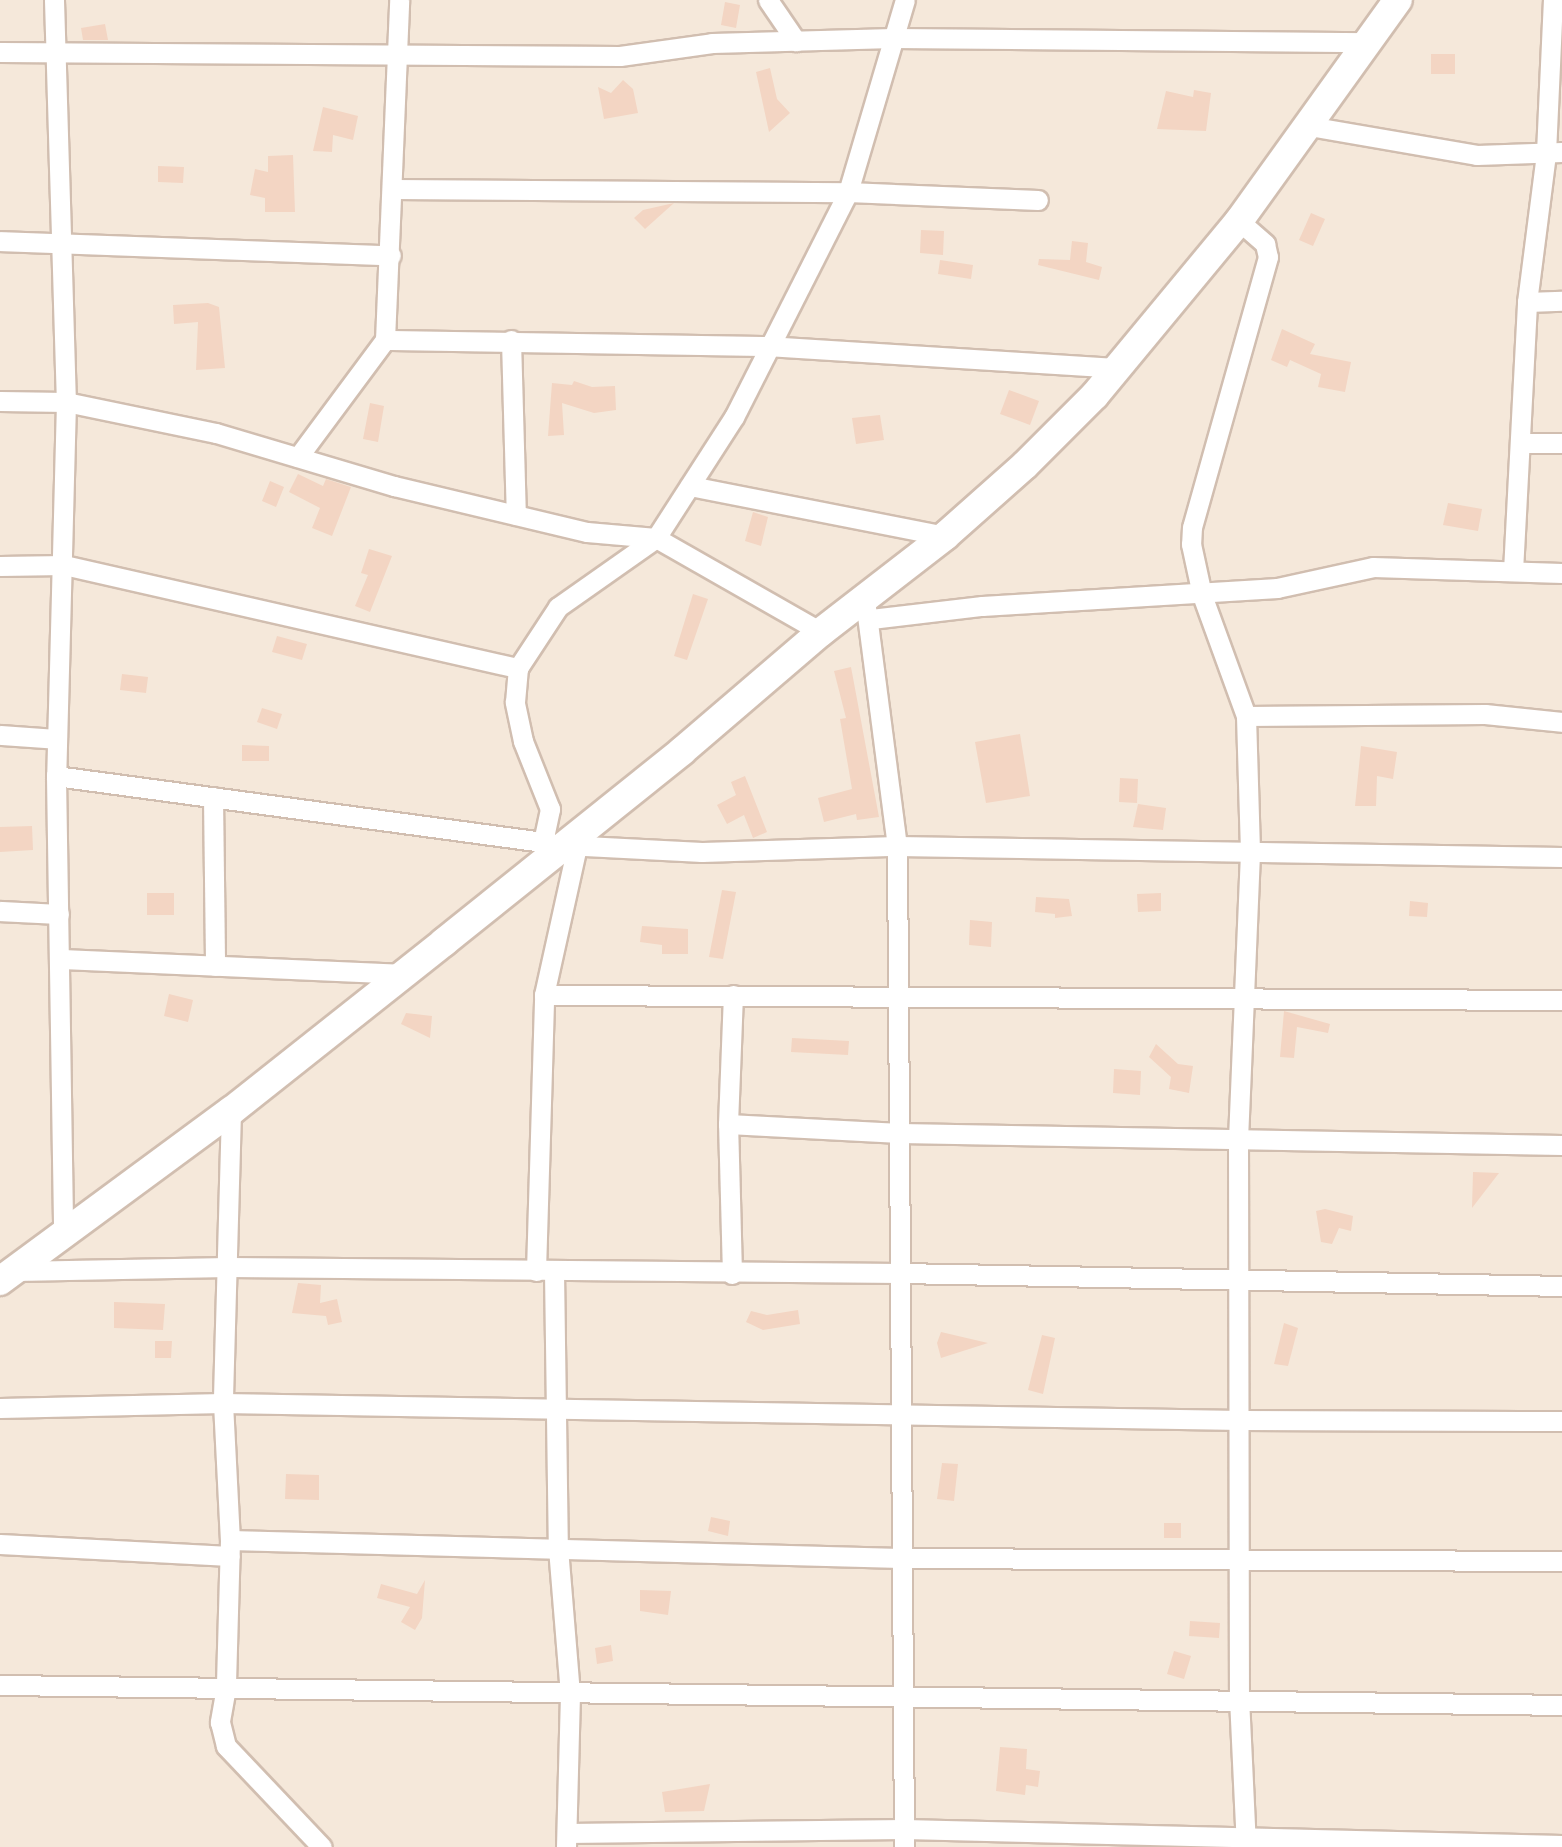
<!DOCTYPE html>
<html>
<head>
<meta charset="utf-8">
<style>
  body { margin:0 }
  #map { position:relative; width:1562px; height:1847px; overflow:hidden; background:#fdf6ec; font-family:"Public Sans",sans-serif }
  div>[style] { position:absolute }
  [style*='--x'] { left:calc(var(--x)*1px); top:calc(var(--y)*1px); width:calc(var(--w)*1px); rotate:calc(var(--a)*1deg) }
  .residential>* { inset:0; background:#f5e8da }
  .building>* { inset:0; background:#f3d5c3 }
  .roads { filter:drop-shadow(2px 0 #d1beb0) drop-shadow(-2px 0 #d1beb0) drop-shadow(0 2px #d1beb0) drop-shadow(0 -2px #d1beb0) }
  .street>* { height:19px; margin:-9.5px; padding:0 9.5px; transform-origin:9.5px; border-radius:9.5px; background:#fff }
  .secondary>* { height:28px; margin:-14px; padding:0 14px; transform-origin:14px; border-radius:14px; background:#fff }
  span { translate:-50% -50%; white-space:nowrap; text-align:center; line-height:1.15; -webkit-text-stroke:6px #fffaf3; paint-order:stroke }
</style>
</head>
<body>
<div id="map">
  <div class="residential">
    <div style="clip-path:polygon(0 0,1562px 0,1562px 1847px,0 1847px)"></div>
  </div>
  <div class="building">
    <div style="clip-path:polygon(725px 2px,740px 5px,736px 28px,721px 25px)"></div>
    <div style="clip-path:polygon(105px 24px,108px 40px,83px 40px,81px 28px)"></div>
    <div style="clip-path:polygon(1431px 54px,1455px 54px,1455px 74px,1431px 74px)"></div>
    <div style="clip-path:polygon(770px 68px,777px 99px,790px 113px,769px 132px,756px 72px)"></div>
    <div style="clip-path:polygon(623px 80px,633px 89px,638px 113px,604px 119px,598px 87px,611px 93px)"></div>
    <div style="clip-path:polygon(1194px 90px,1211px 93px,1206px 131px,1157px 129px,1166px 91px,1193px 97px)"></div>
    <div style="clip-path:polygon(323px 107px,358px 116px,353px 140px,333px 135px,332px 152px,313px 151px)"></div>
    <div style="clip-path:polygon(293px 155px,295px 212px,265px 212px,265px 198px,250px 195px,255px 169px,268px 172px,268px 156px)"></div>
    <div style="clip-path:polygon(158px 166px,184px 167px,183px 183px,158px 182px)"></div>
    <div style="clip-path:polygon(674px 203px,645px 229px,634px 218px,643px 210px)"></div>
    <div style="clip-path:polygon(1311px 213px,1325px 219px,1313px 246px,1299px 240px)"></div>
    <div style="clip-path:polygon(921px 230px,944px 231px,943px 255px,920px 253px)"></div>
    <div style="clip-path:polygon(1072px 241px,1088px 243px,1086px 262px,1102px 267px,1099px 280px,1038px 265px,1039px 259px,1070px 260px)"></div>
    <div style="clip-path:polygon(940px 260px,973px 265px,971px 279px,938px 274px)"></div>
    <div style="clip-path:polygon(208px 303px,219px 307px,225px 368px,196px 370px,198px 322px,174px 324px,173px 305px)"></div>
    <div style="clip-path:polygon(1282px 329px,1315px 344px,1310px 354px,1351px 362px,1345px 392px,1318px 387px,1321px 374px,1290px 360px,1287px 367px,1271px 360px)"></div>
    <div style="clip-path:polygon(574px 381px,592px 387px,615px 386px,616px 410px,594px 413px,562px 403px,564px 435px,548px 436px,552px 383px,572px 385px)"></div>
    <div style="clip-path:polygon(1009px 390px,1039px 401px,1030px 425px,1000px 414px)"></div>
    <div style="clip-path:polygon(370px 403px,384px 406px,378px 442px,363px 439px)"></div>
    <div style="clip-path:polygon(880px 415px,884px 440px,856px 444px,852px 418px)"></div>
    <div style="clip-path:polygon(298px 474px,323px 486px,326px 479px,351px 487px,332px 536px,312px 528px,320px 508px,289px 492px)"></div>
    <div style="clip-path:polygon(270px 481px,284px 487px,276px 507px,262px 501px)"></div>
    <div style="clip-path:polygon(1448px 503px,1482px 509px,1478px 531px,1443px 525px)"></div>
    <div style="clip-path:polygon(753px 512px,768px 517px,761px 546px,745px 541px)"></div>
    <div style="clip-path:polygon(369px 549px,392px 556px,370px 612px,355px 606px,368px 575px,361px 573px)"></div>
    <div style="clip-path:polygon(693px 594px,708px 599px,687px 660px,674px 656px)"></div>
    <div style="clip-path:polygon(277px 636px,307px 644px,302px 660px,272px 652px)"></div>
    <div style="clip-path:polygon(851px 667px,879px 817px,857px 820px,856px 814px,824px 822px,818px 798px,852px 789px,840px 719px,846px 718px,834px 671px)"></div>
    <div style="clip-path:polygon(122px 674px,148px 677px,146px 693px,120px 690px)"></div>
    <div style="clip-path:polygon(262px 708px,282px 714px,277px 729px,257px 722px)"></div>
    <div style="clip-path:polygon(1020px 734px,1030px 796px,986px 803px,975px 742px)"></div>
    <div style="clip-path:polygon(242px 745px,269px 746px,269px 761px,242px 761px)"></div>
    <div style="clip-path:polygon(1361px 746px,1397px 752px,1393px 779px,1377px 776px,1376px 806px,1355px 806px)"></div>
    <div style="clip-path:polygon(745px 776px,767px 832px,753px 838px,744px 815px,727px 824px,717px 805px,736px 795px,731px 782px)"></div>
    <div style="clip-path:polygon(1120px 778px,1138px 779px,1137px 803px,1119px 802px)"></div>
    <div style="clip-path:polygon(1138px 804px,1166px 808px,1163px 830px,1133px 827px)"></div>
    <div style="clip-path:polygon(32px 826px,33px 850px,0 852px,0 827px)"></div>
    <div style="clip-path:polygon(722px 890px,736px 892px,723px 959px,709px 957px)"></div>
    <div style="clip-path:polygon(147px 893px,174px 893px,174px 915px,147px 915px)"></div>
    <div style="clip-path:polygon(1161px 893px,1161px 911px,1138px 912px,1137px 894px)"></div>
    <div style="clip-path:polygon(1036px 897px,1069px 899px,1072px 916px,1055px 918px,1055px 914px,1035px 912px)"></div>
    <div style="clip-path:polygon(1410px 901px,1428px 903px,1427px 917px,1409px 916px)"></div>
    <div style="clip-path:polygon(970px 920px,992px 922px,991px 947px,969px 945px)"></div>
    <div style="clip-path:polygon(642px 926px,688px 929px,688px 954px,662px 954px,662px 945px,640px 942px)"></div>
    <div style="clip-path:polygon(169px 994px,193px 1000px,188px 1022px,164px 1016px)"></div>
    <div style="clip-path:polygon(1284px 1011px,1330px 1024px,1328px 1033px,1297px 1027px,1294px 1058px,1280px 1057px)"></div>
    <div style="clip-path:polygon(406px 1013px,432px 1016px,430px 1038px,401px 1024px)"></div>
    <div style="clip-path:polygon(792px 1038px,849px 1041px,848px 1055px,791px 1052px)"></div>
    <div style="clip-path:polygon(1156px 1044px,1178px 1064px,1193px 1066px,1189px 1093px,1169px 1089px,1171px 1077px,1149px 1057px)"></div>
    <div style="clip-path:polygon(1114px 1069px,1141px 1071px,1140px 1095px,1113px 1093px)"></div>
    <div style="clip-path:polygon(1473px 1172px,1499px 1173px,1472px 1208px)"></div>
    <div style="clip-path:polygon(1325px 1209px,1353px 1216px,1351px 1231px,1339px 1228px,1332px 1244px,1321px 1242px,1316px 1211px)"></div>
    <div style="clip-path:polygon(298px 1283px,321px 1285px,320px 1303px,337px 1299px,342px 1322px,328px 1325px,326px 1316px,292px 1313px)"></div>
    <div style="clip-path:polygon(114px 1302px,165px 1304px,163px 1330px,114px 1328px)"></div>
    <div style="clip-path:polygon(798px 1310px,800px 1324px,763px 1330px,746px 1322px,751px 1311px,767px 1315px)"></div>
    <div style="clip-path:polygon(1284px 1323px,1298px 1328px,1288px 1366px,1274px 1364px)"></div>
    <div style="clip-path:polygon(941px 1332px,988px 1343px,941px 1358px,937px 1343px)"></div>
    <div style="clip-path:polygon(1042px 1335px,1055px 1338px,1043px 1394px,1028px 1390px)"></div>
    <div style="clip-path:polygon(155px 1341px,172px 1341px,171px 1358px,155px 1358px)"></div>
    <div style="clip-path:polygon(942px 1463px,958px 1464px,954px 1501px,937px 1499px)"></div>
    <div style="clip-path:polygon(286px 1474px,319px 1475px,319px 1500px,285px 1499px)"></div>
    <div style="clip-path:polygon(711px 1517px,730px 1521px,728px 1536px,708px 1531px)"></div>
    <div style="clip-path:polygon(1164px 1523px,1181px 1523px,1181px 1538px,1164px 1538px)"></div>
    <div style="clip-path:polygon(425px 1580px,422px 1618px,415px 1630px,401px 1622px,410px 1607px,377px 1598px,381px 1584px,417px 1594px)"></div>
    <div style="clip-path:polygon(640px 1590px,671px 1591px,668px 1615px,640px 1611px)"></div>
    <div style="clip-path:polygon(1190px 1621px,1220px 1623px,1219px 1638px,1189px 1636px)"></div>
    <div style="clip-path:polygon(611px 1645px,613px 1661px,597px 1664px,595px 1648px)"></div>
    <div style="clip-path:polygon(1174px 1651px,1191px 1656px,1184px 1679px,1167px 1674px)"></div>
    <div style="clip-path:polygon(1000px 1747px,1027px 1749px,1026px 1769px,1040px 1771px,1038px 1787px,1026px 1785px,1025px 1795px,996px 1791px)"></div>
    <div style="clip-path:polygon(710px 1784px,704px 1811px,665px 1812px,662px 1792px)"></div>
  </div>
  <div class="roads">
    <div class="street">
      <div style="--x:54;--y:0;--w:402;--a:88.3"></div>
      <div style="--x:66;--y:402;--w:374;--a:91.5"></div>
      <div style="--x:56;--y:776;--w:460;--a:89.1"></div>
      <div style="--x:768;--y:0;--w:50;--a:55.7"></div>
      <div style="--x:0;--y:52;--w:620;--a:0.37"></div>
      <div style="--x:620;--y:56;--w:93;--a:-8"></div>
      <div style="--x:712;--y:43;--w:181;--a:-1.6"></div>
      <div style="--x:893;--y:38;--w:477;--a:0.5"></div>
      <div style="--x:1309;--y:126;--w:170;--a:9.8"></div>
      <div style="--x:1477;--y:155;--w:85;--a:-2"></div>
      <div style="--x:394;--y:189;--w:454;--a:0.4"></div>
      <div style="--x:848;--y:192;--w:190;--a:2.4"></div>
      <div style="--x:1239;--y:221;--w:35;--a:41"></div>
      <div style="--x:1265;--y:244;--w:13;--a:77"></div>
      <div style="--x:1268;--y:257;--w:280;--a:105.7"></div>
      <div style="--x:1192;--y:527;--w:17;--a:93"></div>
      <div style="--x:1191;--y:544;--w:52;--a:77.8"></div>
      <div style="--x:1202;--y:595;--w:129;--a:70"></div>
      <div style="--x:1246;--y:716;--w:137;--a:88.3"></div>
      <div style="--x:1250;--y:853;--w:284;--a:92.4"></div>
      <div style="--x:1238;--y:1137;--w:561;--a:89.9"></div>
      <div style="--x:1239;--y:1698;--w:149;--a:87.3"></div>
      <div style="--x:0;--y:241;--w:391;--a:2.1"></div>
      <div style="--x:1527;--y:302;--w:35;--a:-2"></div>
      <div style="--x:385;--y:340;--w:383;--a:0.9"></div>
      <div style="--x:768;--y:346;--w:351;--a:3.6"></div>
      <div style="--x:511;--y:340;--w:175;--a:88.4"></div>
      <div style="--x:0;--y:401;--w:66;--a:0.9"></div>
      <div style="--x:66;--y:402;--w:153;--a:11.7"></div>
      <div style="--x:216;--y:433;--w:186;--a:16.6"></div>
      <div style="--x:394;--y:486;--w:198;--a:13.4"></div>
      <div style="--x:587;--y:532;--w:69;--a:5"></div>
      <div style="--x:656;--y:538;--w:190;--a:29.7"></div>
      <div style="--x:1520;--y:443;--w:42;--a:0"></div>
      <div style="--x:298;--y:457;--w:146;--a:-53.4"></div>
      <div style="--x:385;--y:340;--w:340;--a:-87.6"></div>
      <div style="--x:690;--y:486;--w:260;--a:11.1"></div>
      <div style="--x:0;--y:566;--w:64;--a:-0.9"></div>
      <div style="--x:64;--y:565;--w:466;--a:12.8"></div>
      <div style="--x:1513;--y:571;--w:269;--a:-87"></div>
      <div style="--x:1527;--y:302;--w:150;--a:-82.7"></div>
      <div style="--x:1546;--y:153;--w:153;--a:-87.4"></div>
      <div style="--x:865;--y:600;--w:248;--a:82.6"></div>
      <div style="--x:897;--y:846;--w:1001;--a:89.6"></div>
      <div style="--x:871;--y:619;--w:112;--a:-6.7"></div>
      <div style="--x:982;--y:606;--w:296;--a:-3.5"></div>
      <div style="--x:1277;--y:588;--w:98;--a:-12.3"></div>
      <div style="--x:1373;--y:567;--w:189;--a:1.8"></div>
      <div style="--x:1246;--y:716;--w:239;--a:-0.5"></div>
      <div style="--x:1485;--y:714;--w:77;--a:5.9"></div>
      <div style="--x:0;--y:735;--w:57;--a:4"></div>
      <div style="--x:56;--y:776;--w:514;--a:7.72"></div>
      <div style="--x:565;--y:845;--w:137;--a:2.9"></div>
      <div style="--x:702;--y:852;--w:195;--a:-1.8"></div>
      <div style="--x:897;--y:846;--w:665;--a:0.95"></div>
      <div style="--x:213;--y:797;--w:169;--a:89.3"></div>
      <div style="--x:543;--y:842;--w:34;--a:-78"></div>
      <div style="--x:550;--y:809;--w:73;--a:-111.7"></div>
      <div style="--x:523;--y:741;--w:40;--a:-102"></div>
      <div style="--x:515;--y:702;--w:34;--a:-85"></div>
      <div style="--x:518;--y:668;--w:73;--a:-56.7"></div>
      <div style="--x:558;--y:607;--w:120;--a:-35.1"></div>
      <div style="--x:656;--y:538;--w:144;--a:-57.2"></div>
      <div style="--x:734;--y:417;--w:252;--a:-63.1"></div>
      <div style="--x:848;--y:192;--w:200;--a:-73.5"></div>
      <div style="--x:0;--y:911;--w:59;--a:2.9"></div>
      <div style="--x:60;--y:959;--w:342;--a:2.5"></div>
      <div style="--x:544;--y:995;--w:1018;--a:0.28"></div>
      <div style="--x:231;--y:1111;--w:292;--a:91.6"></div>
      <div style="--x:223;--y:1403;--w:137;--a:87.1"></div>
      <div style="--x:230;--y:1540;--w:147;--a:91.6"></div>
      <div style="--x:226;--y:1687;--w:36;--a:100"></div>
      <div style="--x:220;--y:1722;--w:25;--a:76"></div>
      <div style="--x:226;--y:1746;--w:139;--a:46.5"></div>
      <div style="--x:728;--y:1124;--w:172;--a:3"></div>
      <div style="--x:900;--y:1133;--w:662;--a:1.04"></div>
      <div style="--x:15;--y:1271;--w:213;--a:-1.1"></div>
      <div style="--x:228;--y:1267;--w:672;--a:0.51"></div>
      <div style="--x:900;--y:1273;--w:662;--a:1.12"></div>
      <div style="--x:536;--y:1271;--w:276;--a:-88.3"></div>
      <div style="--x:544;--y:995;--w:153;--a:-77.5"></div>
      <div style="--x:554;--y:1271;--w:277;--a:89.2"></div>
      <div style="--x:558;--y:1548;--w:146;--a:85.3"></div>
      <div style="--x:570;--y:1694;--w:153;--a:91.5"></div>
      <div style="--x:732;--y:1274;--w:150;--a:-91.5"></div>
      <div style="--x:728;--y:1124;--w:129;--a:-87.8"></div>
      <div style="--x:0;--y:1408;--w:223;--a:-1.3"></div>
      <div style="--x:223;--y:1403;--w:1018;--a:0.96"></div>
      <div style="--x:1241;--y:1420;--w:321;--a:0.2"></div>
      <div style="--x:230;--y:1540;--w:671;--a:1.54"></div>
      <div style="--x:901;--y:1558;--w:661;--a:0.26"></div>
      <div style="--x:0;--y:1544;--w:230;--a:3"></div>
      <div style="--x:0;--y:1685;--w:1562;--a:0.73"></div>
      <div style="--x:567;--y:1833;--w:337;--a:-0.7"></div>
      <div style="--x:904;--y:1829;--w:658;--a:1.39"></div>
    </div>
    <div class="secondary">
      <div style="--x:0;--y:1281;--w:287;--a:-36.4"></div>
      <div style="--x:231;--y:1111;--w:272;--a:-38.4"></div>
      <div style="--x:444;--y:942;--w:305;--a:-38.7"></div>
      <div style="--x:682;--y:751;--w:183;--a:-40.6"></div>
      <div style="--x:821;--y:632;--w:157;--a:-37.7"></div>
      <div style="--x:945;--y:536;--w:107;--a:-41.6"></div>
      <div style="--x:1025;--y:465;--w:99;--a:-45"></div>
      <div style="--x:1095;--y:395;--w:226;--a:-50.4"></div>
      <div style="--x:1239;--y:221;--w:272;--a:-54.3"></div>
    </div>
  </div>
</div>
</body>
</html>
